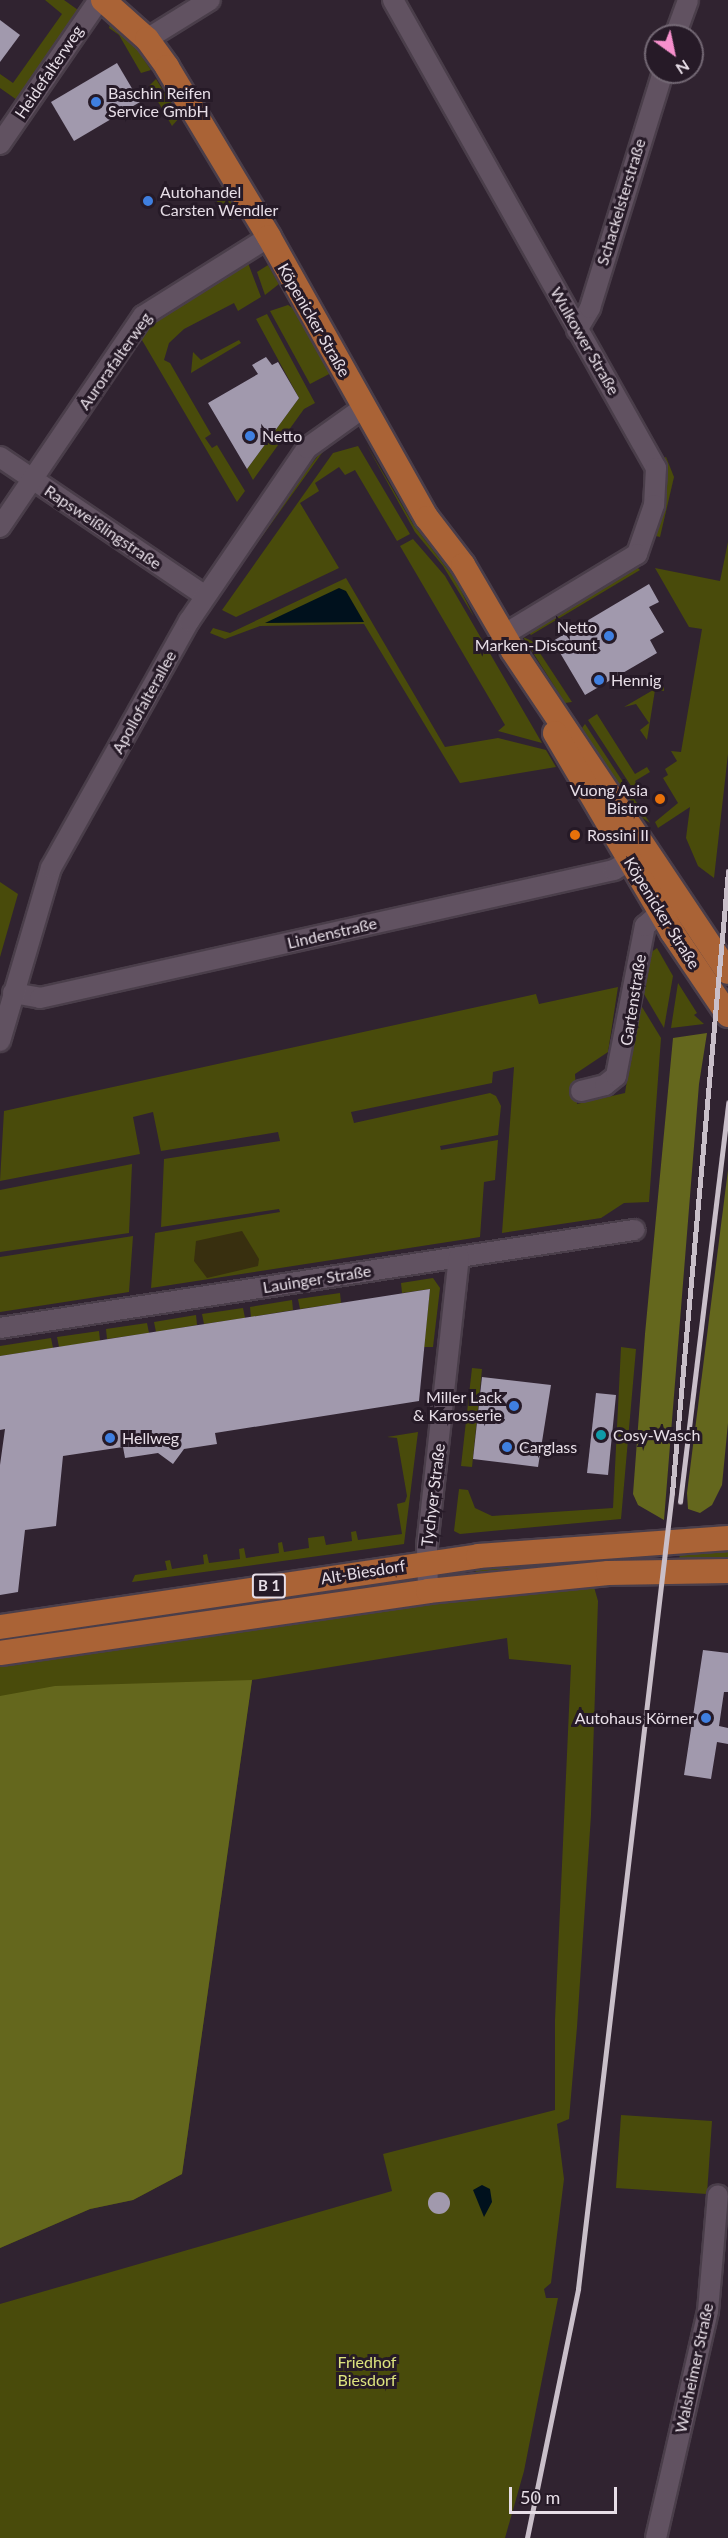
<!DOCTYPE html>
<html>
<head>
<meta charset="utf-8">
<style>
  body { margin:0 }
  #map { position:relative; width:728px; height:2538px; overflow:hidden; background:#302330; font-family:Lato,sans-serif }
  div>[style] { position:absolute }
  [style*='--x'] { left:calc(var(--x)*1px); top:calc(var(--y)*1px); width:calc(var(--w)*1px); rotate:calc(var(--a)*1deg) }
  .green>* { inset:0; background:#494b0b }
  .forest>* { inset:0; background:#64671d }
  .sand>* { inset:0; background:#382f0f }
  .water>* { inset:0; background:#00111d }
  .building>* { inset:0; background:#a199ad }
  .round { border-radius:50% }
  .roads { filter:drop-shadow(2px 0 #4a3e4a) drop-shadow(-2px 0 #4a3e4a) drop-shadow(0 2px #4a3e4a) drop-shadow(0 -2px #4a3e4a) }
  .minor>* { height:20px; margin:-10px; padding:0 10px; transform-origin:10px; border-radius:10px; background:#615261 }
  .major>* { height:24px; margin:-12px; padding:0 12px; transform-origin:12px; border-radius:12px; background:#aa6336 }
  .rail>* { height:4.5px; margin:-2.25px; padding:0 2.25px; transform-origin:2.25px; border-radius:2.25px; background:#c9bfc9 }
  .dots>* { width:16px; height:16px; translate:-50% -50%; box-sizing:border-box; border:3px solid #261a27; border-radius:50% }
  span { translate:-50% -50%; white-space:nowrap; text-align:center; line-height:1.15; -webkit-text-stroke:6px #261a27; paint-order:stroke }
  .shield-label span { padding:2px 4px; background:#261a27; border:2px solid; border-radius:4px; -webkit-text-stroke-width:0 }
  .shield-label { font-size:15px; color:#e7dee7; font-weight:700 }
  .street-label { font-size:16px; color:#e7dee7 }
  .poi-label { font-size:16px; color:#e7dee7 }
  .left { translate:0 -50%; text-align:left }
  .right { translate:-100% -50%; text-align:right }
  .park-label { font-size:16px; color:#dde37e }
  .north { position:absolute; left:644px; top:24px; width:60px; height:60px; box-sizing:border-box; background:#261a27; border:2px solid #736874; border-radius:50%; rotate:147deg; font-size:16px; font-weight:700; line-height:24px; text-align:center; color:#e7dee7 }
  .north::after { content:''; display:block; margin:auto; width:21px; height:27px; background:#f790cd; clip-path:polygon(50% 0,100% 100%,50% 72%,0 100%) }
  .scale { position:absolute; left:509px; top:2487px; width:108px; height:27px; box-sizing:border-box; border:3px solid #e7dee7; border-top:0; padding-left:8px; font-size:18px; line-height:21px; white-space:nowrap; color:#e7dee7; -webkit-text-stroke:4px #261a27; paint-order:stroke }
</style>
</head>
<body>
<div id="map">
  <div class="green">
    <div style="clip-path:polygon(45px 0,64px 0,78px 10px,17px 100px,0 88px,0 74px,13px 83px,62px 14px)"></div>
    <div style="clip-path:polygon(111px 21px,131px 40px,151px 70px,141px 73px,119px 35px,109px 28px)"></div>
    <div style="clip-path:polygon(156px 79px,180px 117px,172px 126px,149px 86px)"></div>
    <div style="clip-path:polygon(222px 187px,240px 214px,230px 220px,211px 193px)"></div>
    <div style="clip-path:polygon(248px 263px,261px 297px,238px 311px,234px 303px,184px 329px,169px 343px,164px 360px,170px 363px,211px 434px,205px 438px,212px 448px,217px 445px,245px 491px,237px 502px,139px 335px,154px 313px)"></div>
    <div style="clip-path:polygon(268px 265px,279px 284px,265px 295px,257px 272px)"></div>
    <div style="clip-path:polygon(288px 305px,296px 310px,333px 372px,310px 384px,270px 311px)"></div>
    <div style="clip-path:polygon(267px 314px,315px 403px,304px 409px,253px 480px,247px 469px,299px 398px,256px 319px)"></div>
    <div style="clip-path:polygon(239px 340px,241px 343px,191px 373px,193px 352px,201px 360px)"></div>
    <div style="clip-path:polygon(365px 442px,413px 524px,456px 580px,474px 617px,443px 566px,415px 532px)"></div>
    <div style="clip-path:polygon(326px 445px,327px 446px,227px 585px,222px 582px)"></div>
    <div style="clip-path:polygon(358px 446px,410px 534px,397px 541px,355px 470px,345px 475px,339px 467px,315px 483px,319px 491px,300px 503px,339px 568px,236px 617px,222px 610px,333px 453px)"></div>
    <div style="clip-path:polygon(666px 457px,674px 477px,660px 537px,652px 535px,659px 460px)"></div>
    <div style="clip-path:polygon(413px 539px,445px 576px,542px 743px,498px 731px,505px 725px,400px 546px)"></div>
    <div style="clip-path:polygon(728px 542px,728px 754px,714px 878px,698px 866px,686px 838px,690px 807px,658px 828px,655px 822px,678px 803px,663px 778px,668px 775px,665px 769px,677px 761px,671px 751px,681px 752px,702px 629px,689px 627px,655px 568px,720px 581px)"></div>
    <div style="clip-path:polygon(635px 565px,640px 570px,531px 635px,525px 629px)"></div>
    <div style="clip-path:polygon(346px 578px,445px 747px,498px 738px,546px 750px,556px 767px,460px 783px,364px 624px,260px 626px,225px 639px,210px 633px,213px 628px,230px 633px)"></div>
    <div style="clip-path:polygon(523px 637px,532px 641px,572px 702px,565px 703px)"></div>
    <div style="clip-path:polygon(656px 678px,664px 687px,664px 691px,655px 690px,647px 740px,640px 730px,649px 723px,636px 704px,624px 707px,660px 686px)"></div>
    <div style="clip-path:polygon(597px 714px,635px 774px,647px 767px,650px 772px,635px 781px,639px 789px,635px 792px,588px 720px)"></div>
    <div style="clip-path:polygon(585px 724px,650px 823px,638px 815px,582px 728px)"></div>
    <div style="clip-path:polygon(0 882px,18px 894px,0 957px)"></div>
    <div style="clip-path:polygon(657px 948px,673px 976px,664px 1028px,641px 989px,646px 956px)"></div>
    <div style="clip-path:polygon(678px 983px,697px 1013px,694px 1015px,704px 1024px,671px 1028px)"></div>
    <div style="clip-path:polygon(618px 987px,608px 1052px,575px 1074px,577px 1104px,625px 1093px,639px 1002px,661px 1038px,649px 1202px,624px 1203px,601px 1218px,502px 1233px,514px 1067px,493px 1072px,492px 1083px,351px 1112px,354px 1123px,490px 1093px,496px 1096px,501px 1106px,498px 1135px,440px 1146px,441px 1150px,498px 1140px,495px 1180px,484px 1182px,480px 1237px,151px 1288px,155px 1233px,280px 1212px,279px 1209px,161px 1227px,164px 1159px,280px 1141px,278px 1132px,161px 1151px,153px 1112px,133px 1117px,140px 1154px,0 1181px,4px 1111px,536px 994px,539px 1004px)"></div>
    <div style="clip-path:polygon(132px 1164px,129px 1233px,0 1252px,0 1190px)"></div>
    <div style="clip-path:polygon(133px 1236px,129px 1292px,0 1312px,0 1257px)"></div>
    <div style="clip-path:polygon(433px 1278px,440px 1288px,433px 1347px,424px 1347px,430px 1289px,402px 1293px,401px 1283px)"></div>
    <div style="clip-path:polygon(340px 1293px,341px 1303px,300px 1309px,298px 1299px)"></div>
    <div style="clip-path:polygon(292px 1300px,293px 1310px,251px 1317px,250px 1307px)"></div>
    <div style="clip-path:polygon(243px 1308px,245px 1318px,204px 1324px,202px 1314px)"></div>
    <div style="clip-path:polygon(196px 1315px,197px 1325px,156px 1332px,154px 1322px)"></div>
    <div style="clip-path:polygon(147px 1323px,149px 1333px,107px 1339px,106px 1329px)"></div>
    <div style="clip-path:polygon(99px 1331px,100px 1341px,59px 1347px,57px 1337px)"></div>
    <div style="clip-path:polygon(51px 1338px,53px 1348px,0 1356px,0 1346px)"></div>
    <div style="clip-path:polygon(621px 1347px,636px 1349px,621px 1519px,460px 1534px,454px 1531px,459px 1489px,468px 1490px,475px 1508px,492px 1516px,613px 1508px)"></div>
    <div style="clip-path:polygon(472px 1368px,482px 1369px,472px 1467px,461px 1466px)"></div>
    <div style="clip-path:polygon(418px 1432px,404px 1544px,132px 1582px,135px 1575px,167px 1570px,165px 1561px,170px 1560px,172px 1569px,204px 1564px,203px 1555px,207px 1554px,209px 1563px,240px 1559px,239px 1549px,244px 1548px,246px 1558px,279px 1553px,278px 1543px,282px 1542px,284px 1552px,309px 1548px,308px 1538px,324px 1536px,326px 1545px,352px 1541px,351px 1532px,356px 1531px,358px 1540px,402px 1534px,397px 1504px,405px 1502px,407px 1496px,397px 1438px,387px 1437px)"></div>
    <div style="clip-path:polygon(728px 1549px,728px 1562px,679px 1563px,680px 1551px)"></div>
    <div style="clip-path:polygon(594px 1558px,598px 1563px,477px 1579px,475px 1567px)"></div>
    <div style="clip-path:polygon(396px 1575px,397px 1582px,289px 1598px,251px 1609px,0 1646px,0 1636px)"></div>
    <div style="clip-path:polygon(594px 1587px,598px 1601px,591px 1815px,577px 2027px,569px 2119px,557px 2124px,564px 2179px,551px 2283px,544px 2289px,546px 2298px,558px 2298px,524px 2471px,505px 2538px,0 2538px,0 2304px,392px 2191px,383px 2154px,555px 2110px,555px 2020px,571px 1665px,509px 1659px,507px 1638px,252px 1680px,182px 2174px,133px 2200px,90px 2209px,0 2248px,0 1666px,446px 1601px)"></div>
    <div style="clip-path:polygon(621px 2115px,712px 2121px,707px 2194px,616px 2188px)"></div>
  </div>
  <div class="forest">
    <div style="clip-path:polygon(707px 1033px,699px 1084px,664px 1520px,638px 1505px,633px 1494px,645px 1334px,673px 1038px)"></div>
    <div style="clip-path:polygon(728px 1170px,728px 1423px,722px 1485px,712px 1505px,700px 1513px,688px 1509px,687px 1493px)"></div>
    <div style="clip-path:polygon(252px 1680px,182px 2174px,133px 2200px,90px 2209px,0 2248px,0 1696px,55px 1686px)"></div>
  </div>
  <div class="sand">
    <div style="clip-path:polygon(242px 1231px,259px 1259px,258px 1266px,207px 1278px,194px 1261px,196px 1241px)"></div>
  </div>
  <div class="water">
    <div style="clip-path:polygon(339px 588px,346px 591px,364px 622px,265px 623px)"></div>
    <div style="clip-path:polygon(482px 2185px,490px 2189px,492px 2202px,484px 2217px,473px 2190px)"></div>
  </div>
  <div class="building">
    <div style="clip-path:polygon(0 20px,20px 35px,0 62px)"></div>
    <div style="clip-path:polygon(117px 63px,140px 102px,74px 141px,51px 102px)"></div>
    <div style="clip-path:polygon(266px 357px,272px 365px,278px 362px,299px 398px,247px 469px,208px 403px,258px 374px,252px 365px)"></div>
    <div style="clip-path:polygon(649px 584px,659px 602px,649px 607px,664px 632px,650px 640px,657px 653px,585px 695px,553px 641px)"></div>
    <div style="clip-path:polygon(430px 1289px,419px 1401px,215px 1433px,217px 1444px,184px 1449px,173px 1464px,158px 1453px,125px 1458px,123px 1447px,63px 1456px,56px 1526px,25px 1530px,18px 1592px,0 1595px,0 1465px,5px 1429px,0 1430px,0 1356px)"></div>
    <div style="clip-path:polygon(482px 1377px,551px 1385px,538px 1467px,473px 1459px)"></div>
    <div style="clip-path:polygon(596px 1393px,616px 1395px,608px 1475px,587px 1473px)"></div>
    <div style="clip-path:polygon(703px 1650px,728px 1653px,728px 1692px,724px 1692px,719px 1726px,728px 1728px,728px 1744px,717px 1742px,711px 1779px,684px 1775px)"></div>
    <div class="round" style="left:428px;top:2192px;width:22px;height:22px"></div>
  </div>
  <div class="roads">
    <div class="minor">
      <div style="--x:393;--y:0;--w:537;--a:60.67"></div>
      <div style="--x:656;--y:468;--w:37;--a:93"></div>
      <div style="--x:654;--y:505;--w:52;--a:109.1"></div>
      <div style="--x:637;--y:554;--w:157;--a:148.8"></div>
      <div style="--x:675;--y:36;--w:38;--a:-70"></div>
      <div style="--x:147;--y:39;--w:74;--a:-31.8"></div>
      <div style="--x:0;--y:144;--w:175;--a:-55.5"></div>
      <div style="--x:577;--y:330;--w:26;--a:-59"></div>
      <div style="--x:590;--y:308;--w:247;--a:-72.8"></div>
      <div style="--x:0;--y:457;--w:248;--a:34.1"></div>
      <div style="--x:0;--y:527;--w:255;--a:-55.9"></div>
      <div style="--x:143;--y:316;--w:149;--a:-32.1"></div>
      <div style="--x:13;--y:993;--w:27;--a:10"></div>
      <div style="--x:40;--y:998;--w:588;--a:-12.57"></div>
      <div style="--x:614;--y:870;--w:33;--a:-31"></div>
      <div style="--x:0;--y:1041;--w:180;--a:-73.6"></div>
      <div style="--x:51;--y:868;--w:283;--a:-60.8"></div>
      <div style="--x:189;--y:621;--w:209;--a:-55.7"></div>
      <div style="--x:307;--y:448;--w:69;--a:-35.5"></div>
      <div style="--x:581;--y:1091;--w:25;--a:-14"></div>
      <div style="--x:605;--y:1085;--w:14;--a:-39"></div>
      <div style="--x:616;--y:1076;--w:153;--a:-79.1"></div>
      <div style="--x:645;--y:926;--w:33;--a:-41"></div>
      <div style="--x:0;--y:1328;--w:642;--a:-8.79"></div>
      <div style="--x:428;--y:1591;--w:45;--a:-91.3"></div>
      <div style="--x:427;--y:1546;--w:291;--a:-83.7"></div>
      <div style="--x:656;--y:2538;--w:233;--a:-77.1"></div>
      <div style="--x:708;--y:2311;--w:116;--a:-85.1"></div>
    </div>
    <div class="major">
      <div style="--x:103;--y:0;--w:59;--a:41.6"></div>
      <div style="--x:147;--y:39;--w:34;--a:54"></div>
      <div style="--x:167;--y:67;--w:198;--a:59"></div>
      <div style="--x:269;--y:237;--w:322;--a:60.7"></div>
      <div style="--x:427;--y:518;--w:59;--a:52.5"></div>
      <div style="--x:463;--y:565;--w:99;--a:59.8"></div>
      <div style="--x:513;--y:651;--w:386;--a:56.2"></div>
      <div style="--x:555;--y:733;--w:231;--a:59.5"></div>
      <div style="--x:672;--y:932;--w:100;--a:56"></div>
      <div style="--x:0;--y:1627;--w:483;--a:-8.4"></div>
      <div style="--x:478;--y:1556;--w:251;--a:-4.1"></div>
      <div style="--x:0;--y:1653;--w:432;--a:-8.2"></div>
      <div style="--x:428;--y:1591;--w:181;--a:-5.7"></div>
      <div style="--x:608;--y:1573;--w:120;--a:-1"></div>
    </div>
  </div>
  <div class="rail">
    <div style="--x:680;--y:1502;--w:402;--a:-83.1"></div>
    <div style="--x:527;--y:2538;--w:254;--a:-78.4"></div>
    <div style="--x:578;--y:2289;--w:802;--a:-83.27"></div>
    <div style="--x:672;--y:1493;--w:624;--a:-84.85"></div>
  </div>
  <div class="dots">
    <div style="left:96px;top:102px;background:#3f7fe0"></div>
    <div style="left:148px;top:201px;background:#3f7fe0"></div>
    <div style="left:250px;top:436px;background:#3f7fe0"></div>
    <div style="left:609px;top:636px;background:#3f7fe0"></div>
    <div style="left:599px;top:680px;background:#3f7fe0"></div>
    <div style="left:660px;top:799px;background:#e8710a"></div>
    <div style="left:575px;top:835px;background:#e8710a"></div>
    <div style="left:514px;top:1406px;background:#3f7fe0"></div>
    <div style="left:601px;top:1435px;background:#0f9aa8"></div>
    <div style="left:110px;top:1438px;background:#3f7fe0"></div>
    <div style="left:507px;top:1447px;background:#3f7fe0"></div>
    <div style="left:706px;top:1718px;background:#3f7fe0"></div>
  </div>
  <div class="shield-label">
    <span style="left:269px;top:1586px">B 1</span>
  </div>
  <div class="street-label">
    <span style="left:49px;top:72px;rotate:-56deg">Heidefalterweg</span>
    <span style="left:621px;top:202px;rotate:-73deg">Schackelsterstraße</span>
    <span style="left:314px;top:320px;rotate:60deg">Köpenicker Straße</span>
    <span style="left:585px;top:341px;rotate:60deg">Wulkower Straße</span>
    <span style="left:115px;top:361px;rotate:-55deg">Aurorafalterweg</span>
    <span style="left:103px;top:527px;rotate:34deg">Rapsweißlingstraße</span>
    <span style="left:144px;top:702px;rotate:-61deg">Apollofalterallee</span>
    <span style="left:662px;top:913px;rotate:58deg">Köpenicker Straße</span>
    <span style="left:332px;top:933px;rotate:-13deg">Lindenstraße</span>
    <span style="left:633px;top:1000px;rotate:-81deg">Gartenstraße</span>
    <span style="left:317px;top:1279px;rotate:-9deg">Lauinger Straße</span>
    <span style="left:433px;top:1495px;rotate:-83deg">Tychyer Straße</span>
    <span style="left:363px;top:1572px;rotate:-9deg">Alt-Biesdorf</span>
    <span style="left:694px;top:2368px;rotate:-78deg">Walsheimer Straße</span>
  </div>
  <div class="poi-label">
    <span class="left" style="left:108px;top:102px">Baschin Reifen<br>Service GmbH</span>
    <span class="left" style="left:160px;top:201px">Autohandel<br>Carsten Wendler</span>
    <span class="left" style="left:262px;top:436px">Netto</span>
    <span class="right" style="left:597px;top:636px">Netto<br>Marken-Discount</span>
    <span class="left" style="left:611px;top:680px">Hennig</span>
    <span class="right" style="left:648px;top:799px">Vuong Asia<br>Bistro</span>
    <span class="left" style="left:587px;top:835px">Rossini II</span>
    <span class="right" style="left:502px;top:1406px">Miller Lack<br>&amp; Karosserie</span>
    <span class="left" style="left:613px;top:1435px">Cosy-Wasch</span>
    <span class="left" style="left:122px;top:1438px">Hellweg</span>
    <span class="left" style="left:519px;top:1447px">Carglass</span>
    <span class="right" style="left:694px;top:1718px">Autohaus Körner</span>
  </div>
  <div class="park-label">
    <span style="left:367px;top:2371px">Friedhof<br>Biesdorf</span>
  </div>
  <div class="north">N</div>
  <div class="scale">50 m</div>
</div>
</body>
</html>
